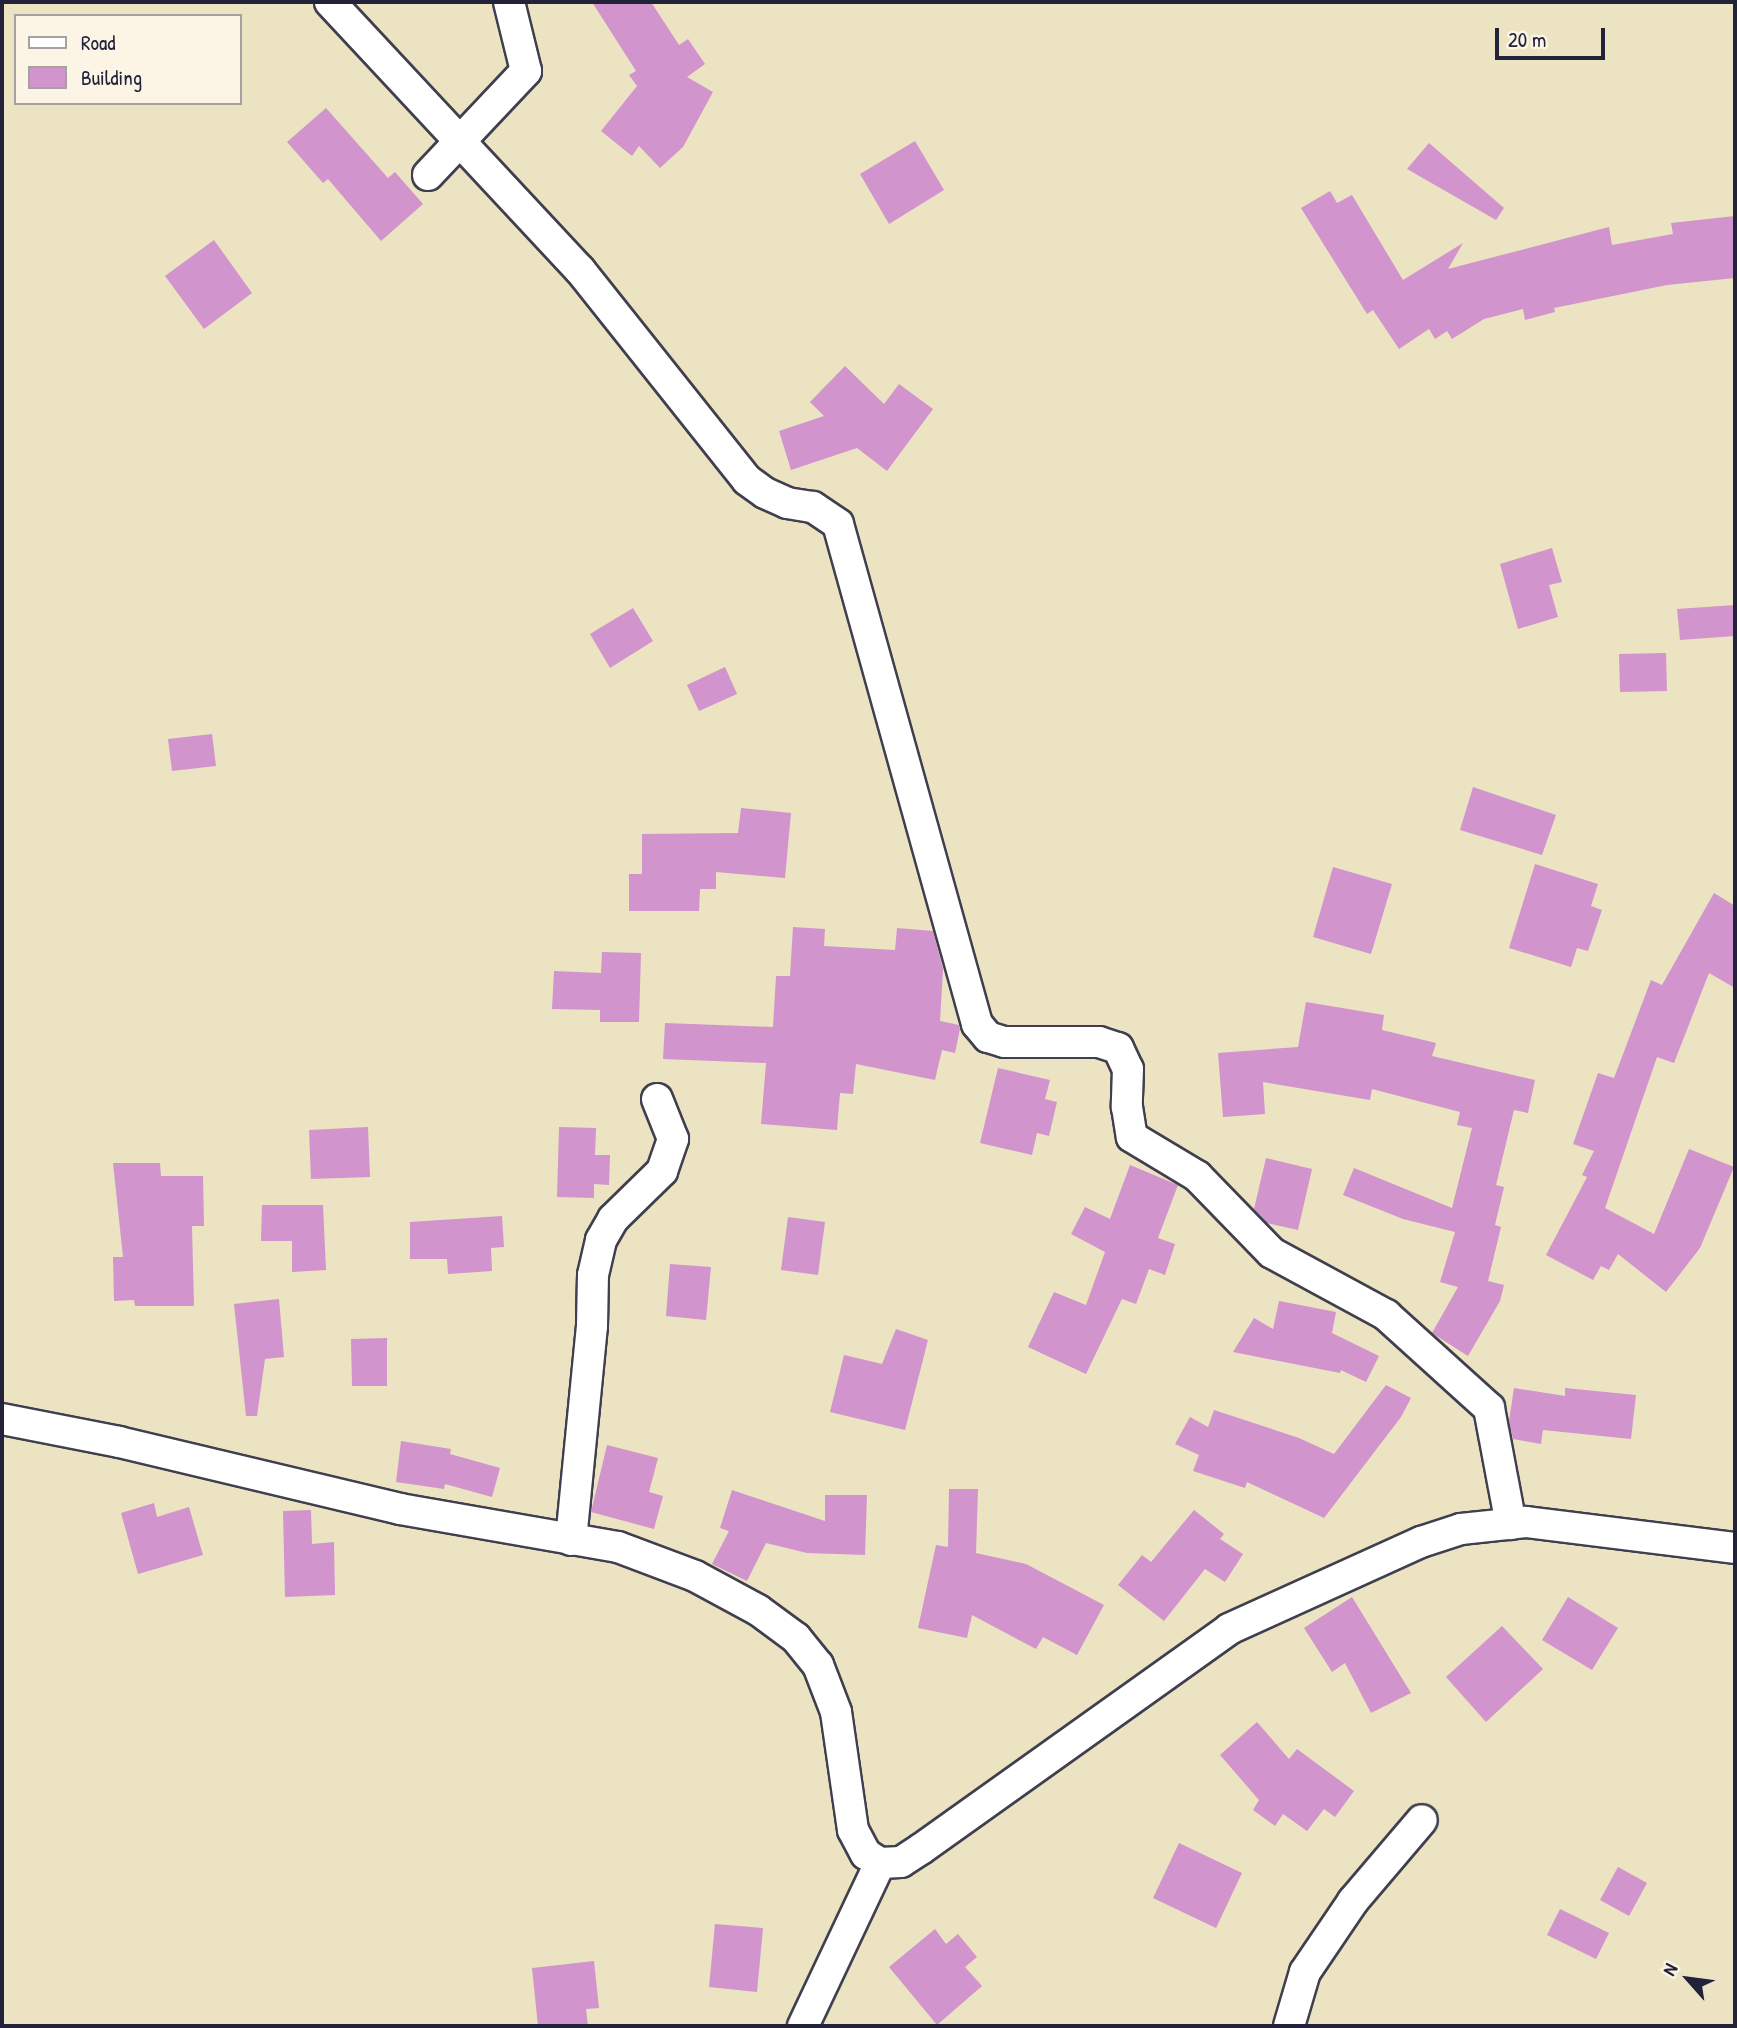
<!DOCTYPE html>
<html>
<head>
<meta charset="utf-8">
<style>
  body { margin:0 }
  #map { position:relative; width:1737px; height:2028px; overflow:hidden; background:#ebe3c2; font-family:"Patrick Hand",sans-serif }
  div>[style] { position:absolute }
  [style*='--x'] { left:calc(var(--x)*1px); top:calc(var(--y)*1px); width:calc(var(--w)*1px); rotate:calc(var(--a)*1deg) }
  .building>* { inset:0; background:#d194cd }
  .roads { filter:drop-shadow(2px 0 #403f4f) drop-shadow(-2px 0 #403f4f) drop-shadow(0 2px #403f4f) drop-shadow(0 -2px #403f4f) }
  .minor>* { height:30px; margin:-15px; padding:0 15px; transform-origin:15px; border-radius:15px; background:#fff }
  span { translate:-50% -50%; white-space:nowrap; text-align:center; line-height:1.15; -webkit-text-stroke:5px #fcf5e5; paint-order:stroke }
  .frame { position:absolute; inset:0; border:4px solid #22223b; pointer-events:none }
  .legend { position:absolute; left:14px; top:14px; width:228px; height:91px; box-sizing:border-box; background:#fcf5e5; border:2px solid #a5a1a1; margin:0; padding:9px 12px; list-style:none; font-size:21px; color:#22223b }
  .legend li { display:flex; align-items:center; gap:14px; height:35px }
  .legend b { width:35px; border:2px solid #a5a1a1 }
  .north { position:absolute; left:1653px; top:1944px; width:70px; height:70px; -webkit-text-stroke:5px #fcf5e5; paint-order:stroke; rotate:298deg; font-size:19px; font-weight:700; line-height:28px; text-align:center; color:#22223b }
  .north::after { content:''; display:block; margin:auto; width:24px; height:32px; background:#22223b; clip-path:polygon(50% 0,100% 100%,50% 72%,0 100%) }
  .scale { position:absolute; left:1495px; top:28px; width:110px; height:32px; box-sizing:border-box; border:4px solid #22223b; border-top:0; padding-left:9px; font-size:21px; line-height:24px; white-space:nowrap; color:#22223b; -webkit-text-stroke:5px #fcf5e5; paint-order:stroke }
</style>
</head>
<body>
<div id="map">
  <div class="building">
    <div style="clip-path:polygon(592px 2px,651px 2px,679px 45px,688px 39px,705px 64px,687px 77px,713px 92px,683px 147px,660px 168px,639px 146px,632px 156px,601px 131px,637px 86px,629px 75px,636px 71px)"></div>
    <div style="clip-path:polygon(326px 108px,388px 178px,395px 172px,423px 204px,381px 241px,328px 179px,323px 183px,287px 142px)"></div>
    <div style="clip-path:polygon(915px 141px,944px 190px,889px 224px,860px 174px)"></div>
    <div style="clip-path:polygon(1429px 143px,1504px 208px,1496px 220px,1407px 169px)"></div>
    <div style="clip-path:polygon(1330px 191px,1337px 203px,1352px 195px,1403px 280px,1463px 243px,1448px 269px,1609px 227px,1612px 245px,1673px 234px,1671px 223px,1735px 216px,1735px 278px,1667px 285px,1554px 308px,1555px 312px,1525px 320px,1523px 309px,1484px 319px,1452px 339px,1447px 331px,1435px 339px,1429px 329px,1399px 349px,1373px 310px,1367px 314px,1301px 208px)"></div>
    <div style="clip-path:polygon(214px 240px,252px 293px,204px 329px,165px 276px)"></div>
    <div style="clip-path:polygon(845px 366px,884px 404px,899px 384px,933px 409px,887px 471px,857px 448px,791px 470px,779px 431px,824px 416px,810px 402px)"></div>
    <div style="clip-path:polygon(1552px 548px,1562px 582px,1549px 585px,1558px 617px,1518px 629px,1500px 564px)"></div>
    <div style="clip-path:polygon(1735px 605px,1735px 636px,1680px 640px,1677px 609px)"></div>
    <div style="clip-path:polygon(633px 608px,653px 641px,610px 668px,590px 634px)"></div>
    <div style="clip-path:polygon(1666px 653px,1667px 691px,1620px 692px,1619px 654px)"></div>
    <div style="clip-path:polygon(725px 667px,737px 694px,699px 711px,687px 685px)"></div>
    <div style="clip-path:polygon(212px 734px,216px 766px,172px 771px,168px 739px)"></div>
    <div style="clip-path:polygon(1473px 787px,1556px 815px,1542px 855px,1460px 830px)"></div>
    <div style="clip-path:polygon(741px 808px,791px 813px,785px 878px,716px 872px,716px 889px,700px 889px,699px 911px,629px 911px,629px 874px,642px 874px,642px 834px,738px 833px)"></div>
    <div style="clip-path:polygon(1535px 864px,1598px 884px,1591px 906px,1602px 910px,1588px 951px,1577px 948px,1571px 967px,1509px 948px)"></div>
    <div style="clip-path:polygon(1333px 867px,1392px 884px,1371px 954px,1313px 937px)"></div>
    <div style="clip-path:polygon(1714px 893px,1735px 906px,1735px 988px,1709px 973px,1674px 1063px,1657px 1057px,1605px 1208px,1654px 1234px,1689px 1149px,1734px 1167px,1700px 1248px,1666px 1292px,1618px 1254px,1609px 1270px,1601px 1266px,1593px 1280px,1546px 1255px,1587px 1177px,1582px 1175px,1594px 1151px,1573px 1144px,1598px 1073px,1614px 1078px,1651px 980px,1662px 985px)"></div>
    <div style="clip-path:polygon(793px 927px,825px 929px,824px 946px,895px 950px,897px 928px,933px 931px,943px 969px,940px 1021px,959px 1025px,960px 1029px,955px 1053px,942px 1050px,935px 1080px,856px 1064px,853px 1094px,840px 1093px,837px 1130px,761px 1124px,766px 1063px,663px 1059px,665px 1023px,773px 1027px,776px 976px,790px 976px)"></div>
    <div style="clip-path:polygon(602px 952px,641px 953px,639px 1022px,600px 1022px,600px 1010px,552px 1009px,554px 971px,601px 973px)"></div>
    <div style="clip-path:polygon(1306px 1002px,1384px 1015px,1382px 1030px,1436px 1043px,1432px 1056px,1535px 1080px,1528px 1113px,1514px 1110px,1496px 1185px,1504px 1187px,1495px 1225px,1501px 1227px,1488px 1281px,1504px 1285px,1500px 1301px,1468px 1356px,1432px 1333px,1458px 1287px,1440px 1282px,1455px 1232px,1403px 1219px,1343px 1195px,1354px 1168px,1452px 1208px,1472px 1128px,1457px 1125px,1460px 1112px,1372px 1089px,1370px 1100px,1263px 1082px,1265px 1114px,1223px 1117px,1218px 1053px,1298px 1047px)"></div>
    <div style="clip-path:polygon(998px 1068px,1050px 1080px,1045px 1099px,1057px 1102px,1049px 1136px,1037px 1133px,1032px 1155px,980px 1143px)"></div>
    <div style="clip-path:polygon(368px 1127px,370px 1177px,311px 1179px,309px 1130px)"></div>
    <div style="clip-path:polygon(559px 1127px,596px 1128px,595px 1155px,610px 1155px,609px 1185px,594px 1184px,594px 1198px,557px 1197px)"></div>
    <div style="clip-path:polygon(1266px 1158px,1312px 1169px,1298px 1230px,1267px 1223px,1254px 1209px)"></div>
    <div style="clip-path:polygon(113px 1163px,160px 1163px,161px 1176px,203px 1176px,204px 1226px,192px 1226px,194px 1306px,135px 1306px,134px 1300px,114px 1301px,113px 1257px,123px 1257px)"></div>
    <div style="clip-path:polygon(1130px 1165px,1178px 1185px,1158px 1238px,1175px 1244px,1165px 1275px,1149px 1269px,1136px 1304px,1122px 1299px,1086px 1374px,1028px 1347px,1054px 1292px,1086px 1305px,1105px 1252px,1071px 1234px,1085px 1207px,1110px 1219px)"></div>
    <div style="clip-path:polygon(262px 1205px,323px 1205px,326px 1270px,292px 1272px,292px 1241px,261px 1241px)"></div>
    <div style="clip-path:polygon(502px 1216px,504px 1247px,491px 1248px,492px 1271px,448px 1274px,447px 1259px,410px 1259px,410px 1222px)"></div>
    <div style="clip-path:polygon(788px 1217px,825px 1222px,818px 1275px,781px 1270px)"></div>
    <div style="clip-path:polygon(670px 1264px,711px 1267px,706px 1320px,666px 1316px)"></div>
    <div style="clip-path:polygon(279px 1299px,284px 1357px,265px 1359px,257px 1416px,246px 1416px,234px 1304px)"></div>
    <div style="clip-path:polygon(1279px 1301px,1336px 1312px,1332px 1333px,1379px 1356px,1366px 1382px,1341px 1370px,1340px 1373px,1233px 1352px,1254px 1318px,1273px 1329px)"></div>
    <div style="clip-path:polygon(896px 1329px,928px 1340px,905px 1430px,830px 1412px,844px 1355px,882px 1364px)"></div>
    <div style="clip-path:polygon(387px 1338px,387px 1386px,352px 1386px,351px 1339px)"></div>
    <div style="clip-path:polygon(1386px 1385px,1411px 1398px,1401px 1417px,1324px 1518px,1247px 1482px,1245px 1488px,1193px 1471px,1199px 1455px,1175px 1444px,1190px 1417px,1208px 1427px,1214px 1410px,1299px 1438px,1334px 1454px)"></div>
    <div style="clip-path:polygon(1514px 1388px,1565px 1396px,1565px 1388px,1636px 1395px,1631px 1439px,1543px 1430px,1541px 1444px,1513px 1439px,1509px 1421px)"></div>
    <div style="clip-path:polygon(401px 1441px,451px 1449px,450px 1454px,500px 1468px,492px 1497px,445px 1484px,444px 1489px,396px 1482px)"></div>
    <div style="clip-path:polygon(607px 1445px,658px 1458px,649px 1492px,663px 1496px,654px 1529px,591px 1512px)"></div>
    <div style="clip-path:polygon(949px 1489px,978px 1489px,976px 1553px,1026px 1564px,1104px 1605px,1077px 1655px,1043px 1637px,1036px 1649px,972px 1615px,967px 1638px,918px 1628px,936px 1545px,948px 1547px)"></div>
    <div style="clip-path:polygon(732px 1490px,825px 1521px,825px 1495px,867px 1495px,865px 1555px,807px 1553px,766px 1543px,747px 1581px,712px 1564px,729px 1531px,720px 1528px)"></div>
    <div style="clip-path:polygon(154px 1503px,157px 1517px,189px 1507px,203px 1555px,138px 1574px,121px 1513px)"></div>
    <div style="clip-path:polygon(311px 1510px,312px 1544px,334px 1542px,335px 1595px,285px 1597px,283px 1511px)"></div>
    <div style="clip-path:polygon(1194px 1510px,1224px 1534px,1220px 1539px,1243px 1554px,1225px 1582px,1205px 1569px,1164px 1621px,1118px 1585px,1142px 1555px,1151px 1562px)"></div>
    <div style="clip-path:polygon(1352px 1597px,1411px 1693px,1371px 1713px,1345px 1663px,1332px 1672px,1304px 1628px)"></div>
    <div style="clip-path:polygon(1568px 1597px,1618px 1628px,1592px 1670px,1542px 1640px)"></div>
    <div style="clip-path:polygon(1502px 1626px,1543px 1669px,1486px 1722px,1446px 1677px)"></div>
    <div style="clip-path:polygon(1257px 1722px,1289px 1759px,1297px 1749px,1354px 1791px,1335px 1817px,1324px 1809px,1307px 1831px,1283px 1814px,1275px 1826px,1253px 1810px,1259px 1800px,1220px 1755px)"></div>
    <div style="clip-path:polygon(1179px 1843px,1242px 1873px,1216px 1928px,1153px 1898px)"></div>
    <div style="clip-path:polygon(1618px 1867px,1647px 1883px,1629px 1916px,1600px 1900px)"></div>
    <div style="clip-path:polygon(1560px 1909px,1609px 1933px,1596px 1959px,1547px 1935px)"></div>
    <div style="clip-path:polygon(715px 1924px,763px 1928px,757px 1992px,709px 1987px)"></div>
    <div style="clip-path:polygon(935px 1929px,946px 1944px,958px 1934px,977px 1957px,965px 1967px,982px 1986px,937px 2025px,889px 1967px)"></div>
    <div style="clip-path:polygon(594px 1961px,599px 2008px,586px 2009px,588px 2026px,538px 2026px,532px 1968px)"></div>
  </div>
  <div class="roads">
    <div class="minor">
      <div style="--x:330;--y:2;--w:367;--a:47"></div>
      <div style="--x:580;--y:270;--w:268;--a:51.5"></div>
      <div style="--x:747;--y:480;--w:22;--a:36"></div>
      <div style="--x:765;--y:493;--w:24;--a:24"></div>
      <div style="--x:787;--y:503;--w:26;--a:9"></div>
      <div style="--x:813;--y:507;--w:30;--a:34"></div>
      <div style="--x:838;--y:524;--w:519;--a:74.46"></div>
      <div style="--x:977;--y:1024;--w:17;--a:50"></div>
      <div style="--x:988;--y:1037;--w:17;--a:17"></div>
      <div style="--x:1004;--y:1042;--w:95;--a:0"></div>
      <div style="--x:1099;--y:1042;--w:20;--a:18"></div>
      <div style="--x:1118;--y:1048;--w:23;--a:65"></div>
      <div style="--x:1128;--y:1069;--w:38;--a:92"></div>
      <div style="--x:1127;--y:1107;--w:30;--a:81"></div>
      <div style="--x:1132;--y:1137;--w:76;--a:31"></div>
      <div style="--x:1197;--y:1176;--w:107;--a:45.8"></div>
      <div style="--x:1272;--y:1253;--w:130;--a:28.5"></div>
      <div style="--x:1386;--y:1315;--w:139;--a:42.1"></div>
      <div style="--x:1489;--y:1408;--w:118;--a:79.3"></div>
      <div style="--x:428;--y:175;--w:143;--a:-46.7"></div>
      <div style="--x:526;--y:71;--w:71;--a:-103.8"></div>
      <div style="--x:2;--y:1419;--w:119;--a:11.1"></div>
      <div style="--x:119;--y:1442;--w:289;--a:13.4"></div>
      <div style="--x:400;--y:1509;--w:221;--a:9.9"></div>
      <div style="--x:618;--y:1547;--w:82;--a:20.6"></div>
      <div style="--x:695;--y:1576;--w:72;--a:28.4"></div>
      <div style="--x:758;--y:1610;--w:47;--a:36.4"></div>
      <div style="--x:796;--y:1638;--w:35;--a:51"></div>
      <div style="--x:818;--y:1665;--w:50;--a:69"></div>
      <div style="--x:836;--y:1712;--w:119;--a:81.8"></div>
      <div style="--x:853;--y:1830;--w:27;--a:62"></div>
      <div style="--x:866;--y:1854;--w:17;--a:33"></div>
      <div style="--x:880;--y:1863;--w:21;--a:-3"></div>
      <div style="--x:901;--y:1862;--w:24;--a:-33"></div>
      <div style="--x:921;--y:1849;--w:379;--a:-35.5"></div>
      <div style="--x:1229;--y:1629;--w:211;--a:-24.4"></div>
      <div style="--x:1421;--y:1542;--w:42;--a:-18"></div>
      <div style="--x:1461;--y:1529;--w:65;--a:-6.1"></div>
      <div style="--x:1526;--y:1522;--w:211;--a:7.1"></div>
      <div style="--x:571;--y:1540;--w:215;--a:-84.4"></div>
      <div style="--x:592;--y:1326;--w:51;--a:-88.9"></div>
      <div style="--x:593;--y:1275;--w:36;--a:-77"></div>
      <div style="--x:601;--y:1240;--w:24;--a:-60"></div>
      <div style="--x:613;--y:1219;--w:69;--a:-44.4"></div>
      <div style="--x:662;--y:1171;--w:34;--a:-71"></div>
      <div style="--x:673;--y:1139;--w:43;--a:-111.8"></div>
      <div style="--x:803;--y:2026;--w:180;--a:-64.7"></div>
      <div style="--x:1289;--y:2026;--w:56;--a:-73.5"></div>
      <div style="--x:1305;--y:1972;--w:86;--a:-55.9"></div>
      <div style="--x:1353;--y:1901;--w:106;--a:-49.6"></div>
    </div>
  </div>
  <div class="frame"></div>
  <ul class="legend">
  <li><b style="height:9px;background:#fff"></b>Road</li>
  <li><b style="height:19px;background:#d194cd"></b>Building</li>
  </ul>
  <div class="north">N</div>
  <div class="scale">20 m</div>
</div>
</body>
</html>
